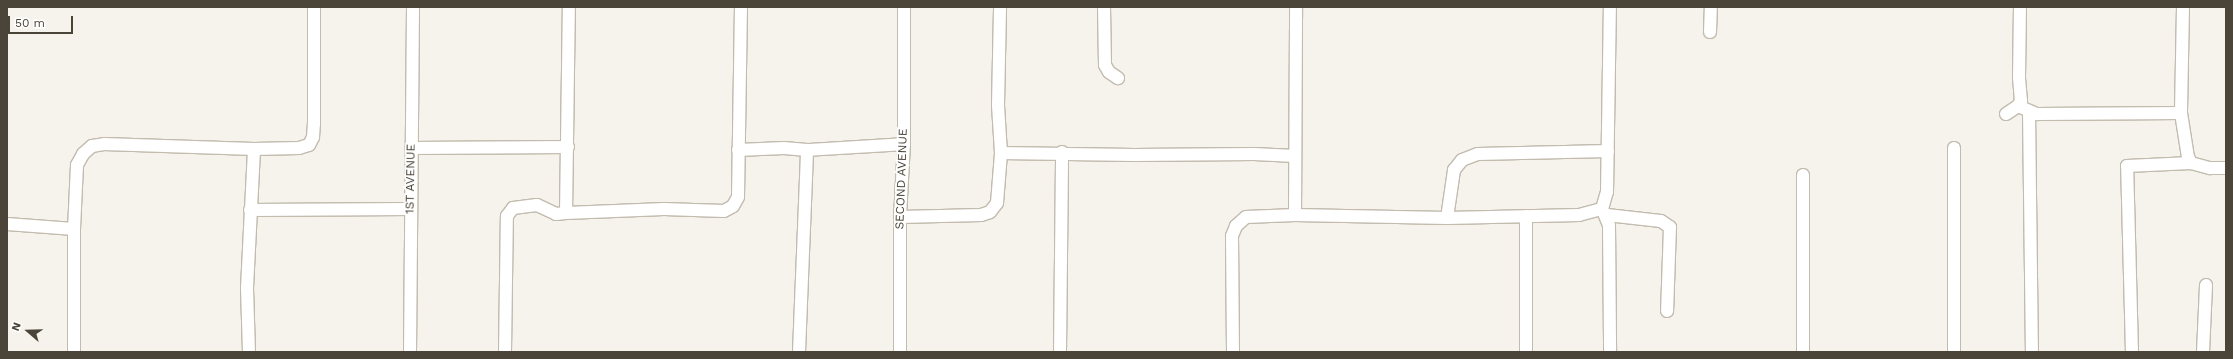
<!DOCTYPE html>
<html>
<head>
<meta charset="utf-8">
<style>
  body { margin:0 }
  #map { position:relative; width:2233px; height:359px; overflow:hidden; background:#f6f3ec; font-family:"Work Sans",sans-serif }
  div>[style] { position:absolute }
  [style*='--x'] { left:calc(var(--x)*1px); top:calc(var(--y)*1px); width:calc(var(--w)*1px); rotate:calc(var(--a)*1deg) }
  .roads { filter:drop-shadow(1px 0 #c2bbae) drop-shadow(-1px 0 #c2bbae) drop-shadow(0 1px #c2bbae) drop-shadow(0 -1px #c2bbae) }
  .minor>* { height:12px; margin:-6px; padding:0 6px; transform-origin:6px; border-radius:6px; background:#fff }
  span { translate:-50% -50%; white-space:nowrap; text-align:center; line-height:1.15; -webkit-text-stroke:3.5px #fff; paint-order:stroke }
  .street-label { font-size:12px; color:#4b4439 }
  .frame { position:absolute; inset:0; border:8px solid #4b4439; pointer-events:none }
  .north { position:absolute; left:8px; top:311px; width:40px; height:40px; -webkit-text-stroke:3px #fff; paint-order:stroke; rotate:290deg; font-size:11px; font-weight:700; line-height:16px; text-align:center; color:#4b4439 }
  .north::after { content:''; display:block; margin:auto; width:14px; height:18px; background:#4b4439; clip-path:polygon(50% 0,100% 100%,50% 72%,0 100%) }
  .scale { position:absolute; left:8px; top:16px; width:65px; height:18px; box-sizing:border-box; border:2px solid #4b4439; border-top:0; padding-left:5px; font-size:12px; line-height:14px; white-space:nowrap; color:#4b4439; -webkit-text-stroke:3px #fff; paint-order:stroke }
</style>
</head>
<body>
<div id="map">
  <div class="roads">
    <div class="minor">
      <div style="--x:1104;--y:7;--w:58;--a:89"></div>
      <div style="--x:1105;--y:65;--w:8;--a:60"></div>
      <div style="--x:1109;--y:72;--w:11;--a:34"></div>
      <div style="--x:2183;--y:7;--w:106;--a:91.1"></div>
      <div style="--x:2181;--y:113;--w:45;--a:81"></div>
      <div style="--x:2188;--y:157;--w:7;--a:63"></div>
      <div style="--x:1710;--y:32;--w:25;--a:-88"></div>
      <div style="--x:2018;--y:106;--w:21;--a:23"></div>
      <div style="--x:2037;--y:114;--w:144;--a:-0.4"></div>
      <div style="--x:2029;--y:111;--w:241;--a:89.3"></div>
      <div style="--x:2006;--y:114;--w:14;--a:-34"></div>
      <div style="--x:2018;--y:106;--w:6;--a:-59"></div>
      <div style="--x:2021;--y:101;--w:23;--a:-95"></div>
      <div style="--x:2019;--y:78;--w:71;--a:-89.2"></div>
      <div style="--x:411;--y:148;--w:157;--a:-0.4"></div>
      <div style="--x:738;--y:150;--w:46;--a:-2.5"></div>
      <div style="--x:784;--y:148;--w:23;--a:5"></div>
      <div style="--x:1001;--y:153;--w:133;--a:0.9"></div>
      <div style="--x:1134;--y:155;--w:120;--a:-0.5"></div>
      <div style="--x:1254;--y:154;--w:41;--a:2.8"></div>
      <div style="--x:1803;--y:175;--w:177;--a:90"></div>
      <div style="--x:250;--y:210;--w:160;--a:-0.4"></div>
      <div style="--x:1603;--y:211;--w:15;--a:67"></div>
      <div style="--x:1609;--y:225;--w:127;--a:89.5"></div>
      <div style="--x:566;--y:213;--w:98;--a:-2.3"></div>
      <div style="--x:664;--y:209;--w:60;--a:1.9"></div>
      <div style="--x:724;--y:211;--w:10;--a:-29"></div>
      <div style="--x:733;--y:206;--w:10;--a:-61"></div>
      <div style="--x:738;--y:197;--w:190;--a:-89.1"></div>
      <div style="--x:1295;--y:215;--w:208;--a:-89.7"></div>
      <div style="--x:1607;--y:215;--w:54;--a:6.3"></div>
      <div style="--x:1661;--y:221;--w:11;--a:34"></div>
      <div style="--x:1670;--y:227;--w:84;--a:92"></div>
      <div style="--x:1526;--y:216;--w:136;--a:90"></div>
      <div style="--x:900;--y:217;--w:81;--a:-1.4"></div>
      <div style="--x:981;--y:215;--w:9;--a:-18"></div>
      <div style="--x:990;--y:212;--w:11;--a:-52"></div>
      <div style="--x:997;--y:203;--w:50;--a:-85.4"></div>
      <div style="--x:1001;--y:153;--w:48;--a:-93.6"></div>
      <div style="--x:998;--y:105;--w:98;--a:-88.8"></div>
      <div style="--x:1447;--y:218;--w:49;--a:-81.7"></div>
      <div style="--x:1454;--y:170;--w:13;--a:-51"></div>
      <div style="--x:1462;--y:160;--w:17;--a:-21"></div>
      <div style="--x:1478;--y:154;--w:130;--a:-1.3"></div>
      <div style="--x:7;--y:224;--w:67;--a:4.3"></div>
      <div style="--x:74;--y:352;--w:123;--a:-90"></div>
      <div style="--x:74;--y:229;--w:64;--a:-87.3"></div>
      <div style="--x:77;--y:165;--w:13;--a:-61"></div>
      <div style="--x:83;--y:154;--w:12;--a:-42"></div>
      <div style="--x:92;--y:146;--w:12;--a:-9"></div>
      <div style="--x:104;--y:144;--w:150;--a:1.9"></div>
      <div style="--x:254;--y:149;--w:45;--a:-1.3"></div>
      <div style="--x:299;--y:148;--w:10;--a:-17"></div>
      <div style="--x:309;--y:145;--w:9;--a:-63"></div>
      <div style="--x:313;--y:137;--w:13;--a:-86"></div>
      <div style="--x:314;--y:124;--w:117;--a:-90"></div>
      <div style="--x:249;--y:352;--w:64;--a:-91.8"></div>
      <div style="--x:247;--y:288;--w:139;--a:-87.1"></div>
      <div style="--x:410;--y:352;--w:345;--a:-89.5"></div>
      <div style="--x:505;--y:352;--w:136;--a:-89.2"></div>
      <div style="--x:507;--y:216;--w:10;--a:-53"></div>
      <div style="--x:513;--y:208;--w:24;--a:-7"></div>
      <div style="--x:537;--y:205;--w:21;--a:25"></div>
      <div style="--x:556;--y:214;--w:10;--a:-6"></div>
      <div style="--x:566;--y:213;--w:206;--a:-89.2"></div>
      <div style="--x:799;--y:352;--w:202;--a:-87.7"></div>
      <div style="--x:807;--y:150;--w:97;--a:-3.5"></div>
      <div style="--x:900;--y:352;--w:135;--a:-90"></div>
      <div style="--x:900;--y:217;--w:73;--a:-86.9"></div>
      <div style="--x:904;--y:144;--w:137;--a:-90"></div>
      <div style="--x:1060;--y:352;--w:200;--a:-89.4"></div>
      <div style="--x:1233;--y:352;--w:116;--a:-90.5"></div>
      <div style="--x:1232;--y:236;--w:11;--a:-68"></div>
      <div style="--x:1236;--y:226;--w:13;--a:-42"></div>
      <div style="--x:1246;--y:217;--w:49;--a:-2.3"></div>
      <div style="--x:1295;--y:215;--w:152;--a:1.1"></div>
      <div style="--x:1447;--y:218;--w:132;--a:-1.3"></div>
      <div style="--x:1579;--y:215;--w:24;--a:-15"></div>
      <div style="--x:1602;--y:209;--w:18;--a:-74"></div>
      <div style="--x:1607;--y:192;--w:185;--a:-89.1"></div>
      <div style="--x:1954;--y:352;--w:204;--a:-90"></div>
      <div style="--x:2132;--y:352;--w:186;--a:-91.5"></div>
      <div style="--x:2127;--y:166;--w:64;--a:-2.7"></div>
      <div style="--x:2191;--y:163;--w:20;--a:15"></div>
      <div style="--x:2210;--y:168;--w:16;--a:0"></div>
      <div style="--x:2203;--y:352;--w:67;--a:-87.4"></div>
    </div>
  </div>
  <div class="street-label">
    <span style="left:411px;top:179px;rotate:-89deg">1ST AVENUE</span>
    <span style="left:902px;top:179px;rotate:-88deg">SECOND AVENUE</span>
  </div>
  <div class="frame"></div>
  <div class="north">N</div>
  <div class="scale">50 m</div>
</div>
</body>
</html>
